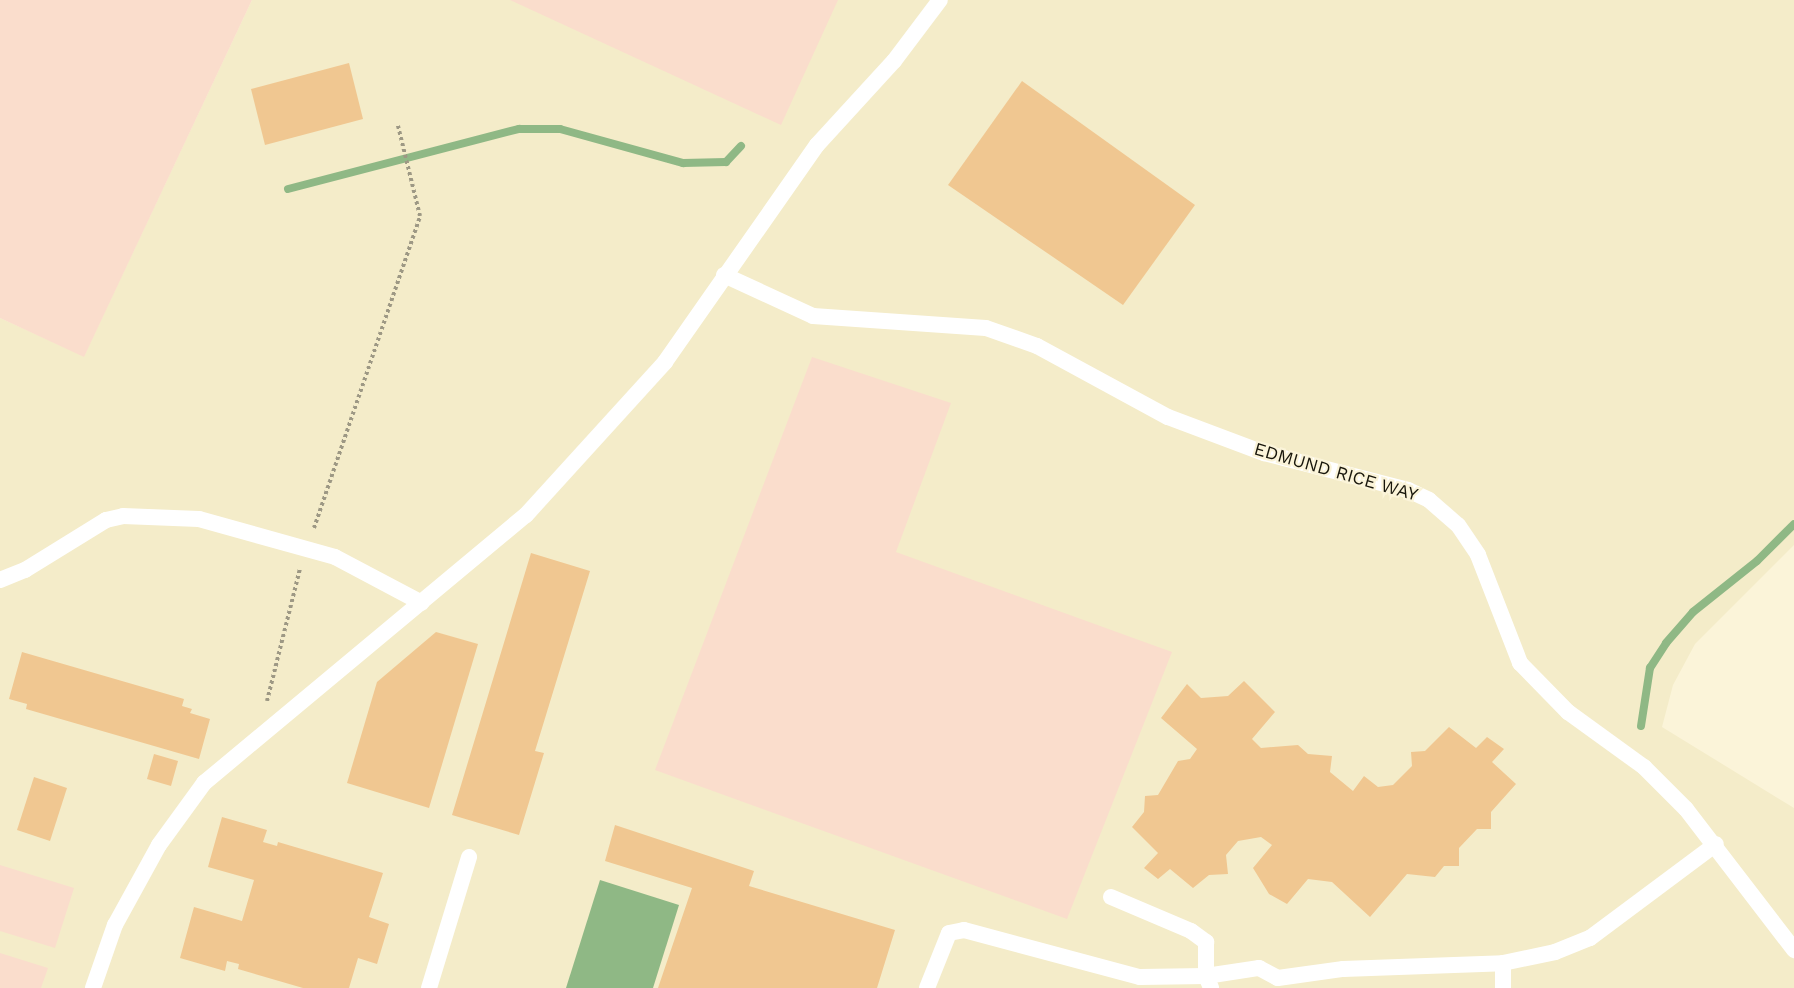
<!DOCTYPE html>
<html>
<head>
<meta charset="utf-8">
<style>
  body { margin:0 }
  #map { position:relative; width:1794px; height:988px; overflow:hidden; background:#fbf4d9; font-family:"Work Sans",sans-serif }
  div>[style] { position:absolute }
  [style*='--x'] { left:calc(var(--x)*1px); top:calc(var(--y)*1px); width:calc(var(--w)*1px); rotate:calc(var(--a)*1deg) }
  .built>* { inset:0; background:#f4ecc9 }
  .green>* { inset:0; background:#faddcc }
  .water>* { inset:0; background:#8fb885 }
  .stream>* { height:8px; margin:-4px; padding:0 4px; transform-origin:4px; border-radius:4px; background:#8fb885 }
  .building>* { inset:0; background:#f0c791 }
  .path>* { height:4px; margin-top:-2px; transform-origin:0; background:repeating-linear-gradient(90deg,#9d9884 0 3px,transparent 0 6px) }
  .service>* { height:16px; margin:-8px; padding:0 8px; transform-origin:8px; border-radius:8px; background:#fff }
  span { translate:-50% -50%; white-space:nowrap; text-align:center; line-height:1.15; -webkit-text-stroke:4.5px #fbf4d9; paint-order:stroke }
  .street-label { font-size:18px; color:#17150b }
</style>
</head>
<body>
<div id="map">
  <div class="built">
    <div style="clip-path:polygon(252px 0,1794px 0,1794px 545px,1695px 644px,1673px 685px,1662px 727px,1794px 808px,1794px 988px,0 988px,0 318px,84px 356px)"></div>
  </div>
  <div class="green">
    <div style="clip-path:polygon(0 0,252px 0,84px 357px,0 318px)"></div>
    <div style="clip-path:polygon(510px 0,838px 0,781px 125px)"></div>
    <div style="clip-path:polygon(812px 357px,951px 403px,896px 552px,1172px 652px,1067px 919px,655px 770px)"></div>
    <div style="clip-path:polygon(0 865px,74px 888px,55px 948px,0 931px)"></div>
    <div style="clip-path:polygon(0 953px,48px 968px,41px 988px,0 988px)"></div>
  </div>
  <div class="water">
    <div style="clip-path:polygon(600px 880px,679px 905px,653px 988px,566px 988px)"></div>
  </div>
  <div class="stream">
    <div style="--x:288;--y:189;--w:239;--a:-14.6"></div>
    <div style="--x:519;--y:129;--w:41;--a:0"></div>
    <div style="--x:560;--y:129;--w:128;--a:15.5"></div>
    <div style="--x:683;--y:163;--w:43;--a:-1.3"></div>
    <div style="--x:726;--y:162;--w:22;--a:-47"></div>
    <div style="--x:1641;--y:726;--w:59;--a:-81.2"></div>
    <div style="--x:1650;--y:668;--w:30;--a:-57"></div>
    <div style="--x:1666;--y:643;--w:41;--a:-48.9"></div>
    <div style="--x:1693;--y:612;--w:82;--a:-38.6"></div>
    <div style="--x:1757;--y:561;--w:52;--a:-45"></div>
  </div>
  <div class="building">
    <div style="clip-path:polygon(349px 63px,363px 119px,265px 145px,251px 89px)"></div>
    <div style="clip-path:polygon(1022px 81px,1195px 205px,1123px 305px,948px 185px)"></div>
    <div style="clip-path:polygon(531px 553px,590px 571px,535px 751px,544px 753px,519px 835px,452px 815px)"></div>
    <div style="clip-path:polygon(436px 632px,478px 644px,429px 808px,347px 783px,377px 682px)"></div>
    <div style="clip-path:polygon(22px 652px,184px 699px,182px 706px,192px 709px,190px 713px,210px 719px,199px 759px,26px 709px,27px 704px,9px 699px)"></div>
    <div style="clip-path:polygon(1244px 681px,1275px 712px,1252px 739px,1261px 748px,1298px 745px,1308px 754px,1332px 756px,1330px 772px,1353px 791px,1364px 776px,1378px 787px,1393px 785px,1412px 766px,1411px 752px,1425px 751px,1449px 727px,1476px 748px,1487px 737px,1504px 749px,1492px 762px,1516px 784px,1491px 812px,1491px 829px,1477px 829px,1459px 848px,1459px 866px,1444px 866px,1435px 877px,1407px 874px,1370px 917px,1332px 882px,1308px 879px,1287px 904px,1269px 894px,1253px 868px,1272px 845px,1261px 837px,1238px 841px,1226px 855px,1228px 874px,1209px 875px,1193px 888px,1170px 869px,1158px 879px,1144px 868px,1158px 853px,1132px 827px,1144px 812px,1145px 796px,1158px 795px,1178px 761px,1190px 759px,1197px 749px,1161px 718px,1187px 684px,1201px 698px,1228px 696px)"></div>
    <div style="clip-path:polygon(154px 754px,178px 761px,171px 786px,147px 779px)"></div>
    <div style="clip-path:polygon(34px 777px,67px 788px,50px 841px,17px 830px)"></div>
    <div style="clip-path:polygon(222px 817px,267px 830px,263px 842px,277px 846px,278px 842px,383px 873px,369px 917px,389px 924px,377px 964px,358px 958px,349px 988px,303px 988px,238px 969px,239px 964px,227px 961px,225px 971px,180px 958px,194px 907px,242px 921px,254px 880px,208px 867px)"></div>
    <div style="clip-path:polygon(615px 825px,754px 871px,749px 886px,895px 930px,877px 988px,658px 988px,692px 888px,605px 861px)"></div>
  </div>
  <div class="path">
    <div style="--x:314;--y:528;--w:330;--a:-71.2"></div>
    <div style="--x:420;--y:216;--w:93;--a:-103.7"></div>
    <div style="--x:267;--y:701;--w:136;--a:-76"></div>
  </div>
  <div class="service">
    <div style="--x:724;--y:275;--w:98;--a:24.7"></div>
    <div style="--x:813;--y:316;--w:173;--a:4"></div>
    <div style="--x:986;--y:328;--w:54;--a:19.4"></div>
    <div style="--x:1037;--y:346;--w:149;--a:28.5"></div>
    <div style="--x:1168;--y:417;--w:103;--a:20.6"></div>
    <div style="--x:1264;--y:453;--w:149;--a:14.4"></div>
    <div style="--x:1408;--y:490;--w:23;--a:25"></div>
    <div style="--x:1429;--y:500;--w:38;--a:41"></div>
    <div style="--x:1458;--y:525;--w:36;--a:56"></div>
    <div style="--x:1478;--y:555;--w:116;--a:68.7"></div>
    <div style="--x:1520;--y:663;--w:69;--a:45.6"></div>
    <div style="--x:1568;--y:712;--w:94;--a:35.9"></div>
    <div style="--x:1644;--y:767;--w:59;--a:45"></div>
    <div style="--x:1686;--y:809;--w:178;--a:52.5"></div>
    <div style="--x:0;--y:580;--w:27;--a:-22"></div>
    <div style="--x:25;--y:570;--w:95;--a:-31.7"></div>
    <div style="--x:106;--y:520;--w:17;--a:-13"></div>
    <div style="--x:123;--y:516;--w:76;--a:2.3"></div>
    <div style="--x:199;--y:519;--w:141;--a:15.6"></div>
    <div style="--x:335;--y:557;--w:98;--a:27.9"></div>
    <div style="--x:1111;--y:897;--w:87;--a:23"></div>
    <div style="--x:1191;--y:931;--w:19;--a:36"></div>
    <div style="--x:1206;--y:942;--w:34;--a:90"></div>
    <div style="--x:1206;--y:976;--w:13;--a:67"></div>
    <div style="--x:93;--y:988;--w:67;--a:-70.8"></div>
    <div style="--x:115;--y:925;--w:91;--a:-61.2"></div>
    <div style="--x:159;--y:845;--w:77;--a:-54"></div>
    <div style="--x:204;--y:783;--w:419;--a:-39.8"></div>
    <div style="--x:526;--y:515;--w:207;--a:-47.7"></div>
    <div style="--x:665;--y:362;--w:265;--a:-55"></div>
    <div style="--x:817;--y:145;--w:114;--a:-47.5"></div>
    <div style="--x:894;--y:61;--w:76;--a:-53"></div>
    <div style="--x:429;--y:988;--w:137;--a:-73"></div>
    <div style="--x:927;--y:988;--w:59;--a:-68.2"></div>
    <div style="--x:949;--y:933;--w:15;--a:-11"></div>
    <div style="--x:964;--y:930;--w:182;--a:15"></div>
    <div style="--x:1140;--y:977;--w:66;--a:-0.9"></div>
    <div style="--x:1206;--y:976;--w:54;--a:-8.6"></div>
    <div style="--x:1259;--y:968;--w:21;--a:28"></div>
    <div style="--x:1278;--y:978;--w:66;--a:-7.9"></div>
    <div style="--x:1343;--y:969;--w:160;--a:-2.1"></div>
    <div style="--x:1503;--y:963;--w:53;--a:-11.9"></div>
    <div style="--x:1555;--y:952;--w:38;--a:-22"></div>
    <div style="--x:1590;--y:938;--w:157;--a:-36.7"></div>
    <div style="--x:1503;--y:988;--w:25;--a:-90"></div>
  </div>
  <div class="street-label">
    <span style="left:1336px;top:472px;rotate:16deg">EDMUND RICE WAY</span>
  </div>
</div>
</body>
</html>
